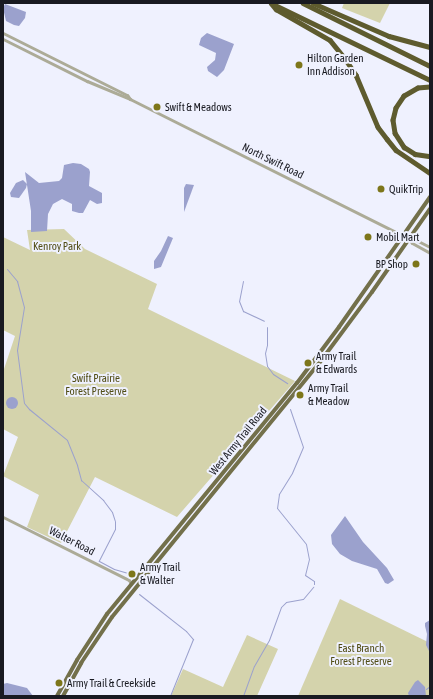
<!DOCTYPE html>
<html>
<head>
<meta charset="utf-8">
<style>
  body { margin:0 }
  #map { position:relative; width:433px; height:699px; overflow:hidden; background:#eff1fe; font-family:"Asap Condensed",sans-serif }
  div>[style] { position:absolute }
  [style*='--x'] { left:calc(var(--x)*1px); top:calc(var(--y)*1px); width:calc(var(--w)*1px); rotate:calc(var(--a)*1deg) }
  .green>* { inset:0; background:#d4d3ac }
  .water>* { inset:0; background:#9ba1cd }
  .round { border-radius:50% }
  .stream>* { height:1px; margin:-0.5px; padding:0 0.5px; transform-origin:0.5px; border-radius:0.5px; background:#9ba1cd }
  .minor>* { height:3px; margin:-1.5px; padding:0 1.5px; transform-origin:1.5px; border-radius:1.5px; background:#acab97 }
  .major>* { height:4px; margin:-2px; padding:0 2px; transform-origin:2px; border-radius:2px; background:#73704b }
  .highway>* { height:4.5px; margin:-2.25px; padding:0 2.25px; transform-origin:2.25px; border-radius:2.25px; background:#5e5b2e }
  .dots>* { width:11px; height:11px; translate:-50% -50%; box-sizing:border-box; border:2px solid #eff1fe; border-radius:50% }
  span { translate:-50% -50%; white-space:nowrap; text-align:center; line-height:1.15; -webkit-text-stroke:4px #eff1fe; paint-order:stroke }
  .poi-label { font-size:11px; color:#191a21 }
  .left { translate:0 -50%; text-align:left }
  .right { translate:-100% -50%; text-align:right }
  .street-label { font-size:11px; color:#191a21 }
  .park-label { font-size:11px; color:#504c14 }
  .frame { position:absolute; inset:0; border:4px solid #191a21; pointer-events:none }
</style>
</head>
<body>
<div id="map">
  <div class="green">
    <div style="clip-path:polygon(344px 3px,390px 3px,380px 23px,342px 8px)"></div>
    <div style="clip-path:polygon(64px 229px,85px 249px,157px 284px,148px 309px,295px 381px,177px 517px,95px 477px,61px 543px,27px 527px,39px 495px,3px 476px,18px 437px,3px 429px,3px 372px,15px 336px,3px 330px,3px 237px,30px 250px,27px 230px)"></div>
    <div style="clip-path:polygon(340px 599px,430px 643px,430px 696px,298px 696px)"></div>
    <div style="clip-path:polygon(247px 635px,278px 649px,257px 696px,171px 696px,183px 669px,223px 687px)"></div>
  </div>
  <div class="water">
    <div style="clip-path:polygon(5px 4px,26px 12px,25px 18px,19px 26px,14px 25px,6px 21px,3px 8px)"></div>
    <div style="clip-path:polygon(207px 33px,234px 44px,224px 70px,217px 77px,208px 71px,207px 67px,215px 60px,216px 53px,199px 45px,201px 38px)"></div>
    <div style="clip-path:polygon(73px 163px,81px 164px,89px 169px,90px 172px,89px 186px,102px 193px,102px 203px,97px 204px,90px 200px,83px 213px,79px 213px,72px 211px,72px 204px,62px 199px,53px 204px,48px 214px,47px 231px,31px 232px,31px 211px,25px 172px,39px 183px,59px 181px,62px 178px,64px 165px)"></div>
    <div style="clip-path:polygon(23px 180px,27px 184px,26px 188px,19px 198px,11px 197px,10px 193px,16px 183px)"></div>
    <div style="clip-path:polygon(186px 184px,194px 185px,184px 212px,184px 188px)"></div>
    <div style="clip-path:polygon(168px 236px,173px 238px,161px 267px,154px 269px,154px 261px,161px 251px)"></div>
    <div class="round" style="left:6px;top:397px;width:12px;height:12px"></div>
    <div style="clip-path:polygon(345px 516px,363px 542px,387px 568px,394px 580px,388px 584px,385px 583px,377px 569px,352px 561px,340px 554px,332px 544px,331px 535px)"></div>
    <div style="clip-path:polygon(430px 620px,430px 653px,426px 645px,427px 634px,425px 626px,425px 623px)"></div>
    <div style="clip-path:polygon(418px 680px,425px 687px,426px 696px,409px 696px,408px 693px,415px 682px)"></div>
    <div style="clip-path:polygon(7px 683px,27px 688px,33px 696px,3px 696px,3px 684px)"></div>
  </div>
  <div class="stream">
    <div style="--x:7;--y:269;--w:16;--a:50"></div>
    <div style="--x:17;--y:281;--w:27;--a:75"></div>
    <div style="--x:24;--y:307;--w:44;--a:99.2"></div>
    <div style="--x:17;--y:350;--w:53;--a:82.5"></div>
    <div style="--x:24;--y:403;--w:8;--a:50"></div>
    <div style="--x:29;--y:409;--w:49;--a:39.2"></div>
    <div style="--x:67;--y:440;--w:27;--a:68"></div>
    <div style="--x:77;--y:465;--w:16;--a:75"></div>
    <div style="--x:81;--y:480;--w:30;--a:42"></div>
    <div style="--x:103;--y:500;--w:15;--a:53"></div>
    <div style="--x:112;--y:512;--w:9;--a:72"></div>
    <div style="--x:115;--y:521;--w:8;--a:90"></div>
    <div style="--x:115;--y:529;--w:36;--a:117"></div>
    <div style="--x:99;--y:561;--w:17;--a:28"></div>
    <div style="--x:114;--y:569;--w:18;--a:16"></div>
    <div style="--x:243;--y:281;--w:20;--a:101"></div>
    <div style="--x:239;--y:301;--w:11;--a:68"></div>
    <div style="--x:243;--y:311;--w:23;--a:25"></div>
    <div style="--x:267;--y:327;--w:18;--a:90"></div>
    <div style="--x:267;--y:345;--w:8;--a:104"></div>
    <div style="--x:265;--y:353;--w:13;--a:81"></div>
    <div style="--x:267;--y:366;--w:10;--a:53"></div>
    <div style="--x:273;--y:374;--w:17;--a:33"></div>
    <div style="--x:290;--y:409;--w:40;--a:71.1"></div>
    <div style="--x:303;--y:447;--w:28;--a:113"></div>
    <div style="--x:292;--y:473;--w:25;--a:122"></div>
    <div style="--x:279;--y:494;--w:14;--a:98"></div>
    <div style="--x:277;--y:508;--w:46;--a:51.1"></div>
    <div style="--x:306;--y:544;--w:15;--a:79"></div>
    <div style="--x:309;--y:559;--w:16;--a:104"></div>
    <div style="--x:305;--y:575;--w:11;--a:34"></div>
    <div style="--x:314;--y:581;--w:3;--a:90"></div>
    <div style="--x:139;--y:594;--w:60;--a:38.2"></div>
    <div style="--x:186;--y:631;--w:11;--a:49"></div>
    <div style="--x:193;--y:639;--w:61;--a:112"></div>
    <div style="--x:426;--y:689;--w:5;--a:-37"></div>
    <div style="--x:243;--y:696;--w:32;--a:-70"></div>
    <div style="--x:254;--y:666;--w:30;--a:-60"></div>
    <div style="--x:269;--y:640;--w:35;--a:-70"></div>
    <div style="--x:281;--y:607;--w:7;--a:-45"></div>
    <div style="--x:286;--y:602;--w:17;--a:-10"></div>
    <div style="--x:303;--y:599;--w:16;--a:-50"></div>
  </div>
  <div class="minor">
    <div style="--x:3;--y:33;--w:139;--a:26.6"></div>
    <div style="--x:127;--y:95;--w:5;--a:53"></div>
    <div style="--x:3;--y:39;--w:94;--a:26.6"></div>
    <div style="--x:87;--y:81;--w:47;--a:22.7"></div>
    <div style="--x:130;--y:99;--w:312;--a:26.6"></div>
    <div style="--x:409;--y:239;--w:7;--a:8"></div>
    <div style="--x:416;--y:240;--w:16;--a:27"></div>
    <div style="--x:409;--y:239;--w:5;--a:53"></div>
    <div style="--x:412;--y:243;--w:21;--a:29"></div>
    <div style="--x:3;--y:517;--w:141;--a:26.6"></div>
    <div style="--x:129;--y:580;--w:4;--a:63"></div>
  </div>
  <div class="major">
    <div style="--x:57;--y:696;--w:41;--a:-60.9"></div>
    <div style="--x:77;--y:660;--w:55;--a:-56.9"></div>
    <div style="--x:107;--y:614;--w:299;--a:-50.6"></div>
    <div style="--x:297;--y:383;--w:70;--a:-53.1"></div>
    <div style="--x:339;--y:327;--w:159;--a:-55"></div>
    <div style="--x:63;--y:696;--w:38;--a:-61"></div>
    <div style="--x:81;--y:663;--w:55;--a:-56"></div>
    <div style="--x:112;--y:617;--w:334;--a:-50.8"></div>
    <div style="--x:323;--y:358;--w:82;--a:-53.4"></div>
    <div style="--x:372;--y:292;--w:101;--a:-55.1"></div>
  </div>
  <div class="highway">
    <div style="--x:271;--y:3;--w:8;--a:50"></div>
    <div style="--x:276;--y:9;--w:62;--a:29.9"></div>
    <div style="--x:330;--y:40;--w:22;--a:51"></div>
    <div style="--x:344;--y:57;--w:22;--a:56"></div>
    <div style="--x:356;--y:75;--w:56;--a:67.1"></div>
    <div style="--x:378;--y:127;--w:15;--a:53"></div>
    <div style="--x:387;--y:139;--w:14;--a:51"></div>
    <div style="--x:396;--y:150;--w:41;--a:34.1"></div>
    <div style="--x:303;--y:3;--w:142;--a:26.4"></div>
    <div style="--x:313;--y:3;--w:83;--a:23.5"></div>
    <div style="--x:389;--y:36;--w:42;--a:15"></div>
    <div style="--x:273;--y:4;--w:174;--a:25.8"></div>
    <div style="--x:430;--y:87;--w:12;--a:175"></div>
    <div style="--x:418;--y:88;--w:16;--a:150"></div>
    <div style="--x:404;--y:96;--w:14;--a:124"></div>
    <div style="--x:396;--y:108;--w:12;--a:104"></div>
    <div style="--x:393;--y:120;--w:13;--a:81"></div>
    <div style="--x:395;--y:133;--w:17;--a:57"></div>
    <div style="--x:404;--y:147;--w:13;--a:32"></div>
    <div style="--x:415;--y:154;--w:15;--a:8"></div>
  </div>
  <div class="dots">
    <div style="left:299px;top:65px;background:#7d761a"></div>
    <div style="left:157px;top:107px;background:#7d761a"></div>
    <div style="left:381px;top:189px;background:#7d761a"></div>
    <div style="left:368px;top:237px;background:#7d761a"></div>
    <div style="left:416px;top:264px;background:#7d761a"></div>
    <div style="left:308px;top:363px;background:#7d761a"></div>
    <div style="left:300px;top:395px;background:#7d761a"></div>
    <div style="left:132px;top:574px;background:#7d761a"></div>
    <div style="left:59px;top:683px;background:#7d761a"></div>
  </div>
  <div class="poi-label">
    <span class="left" style="left:307px;top:65px">Hilton Garden<br>Inn Addison</span>
    <span class="left" style="left:165px;top:107px">Swift &amp; Meadows</span>
    <span class="left" style="left:389px;top:189px">QuikTrip</span>
    <span class="left" style="left:376px;top:237px">Mobil Mart</span>
    <span class="right" style="left:408px;top:264px">BP Shop</span>
    <span class="left" style="left:316px;top:363px">Army Trail<br>&amp; Edwards</span>
    <span class="left" style="left:308px;top:395px">Army Trail<br>&amp; Meadow</span>
    <span class="left" style="left:140px;top:574px">Army Trail<br>&amp; Walter</span>
    <span class="left" style="left:67px;top:683px">Army Trail &amp; Creekside</span>
  </div>
  <div class="street-label">
    <span style="left:273px;top:161px;rotate:26deg">North Swift Road</span>
    <span style="left:238px;top:441px;rotate:-51deg">West Army Trail Road</span>
    <span style="left:72px;top:541px;rotate:27deg">Walter Road</span>
  </div>
  <div class="park-label">
    <span style="left:57px;top:246px">Kenroy Park</span>
    <span style="left:96px;top:385px">Swift Prairie<br>Forest Preserve</span>
    <span style="left:361px;top:655px">East Branch<br>Forest Preserve</span>
  </div>
  <div class="frame"></div>
</div>
</body>
</html>
